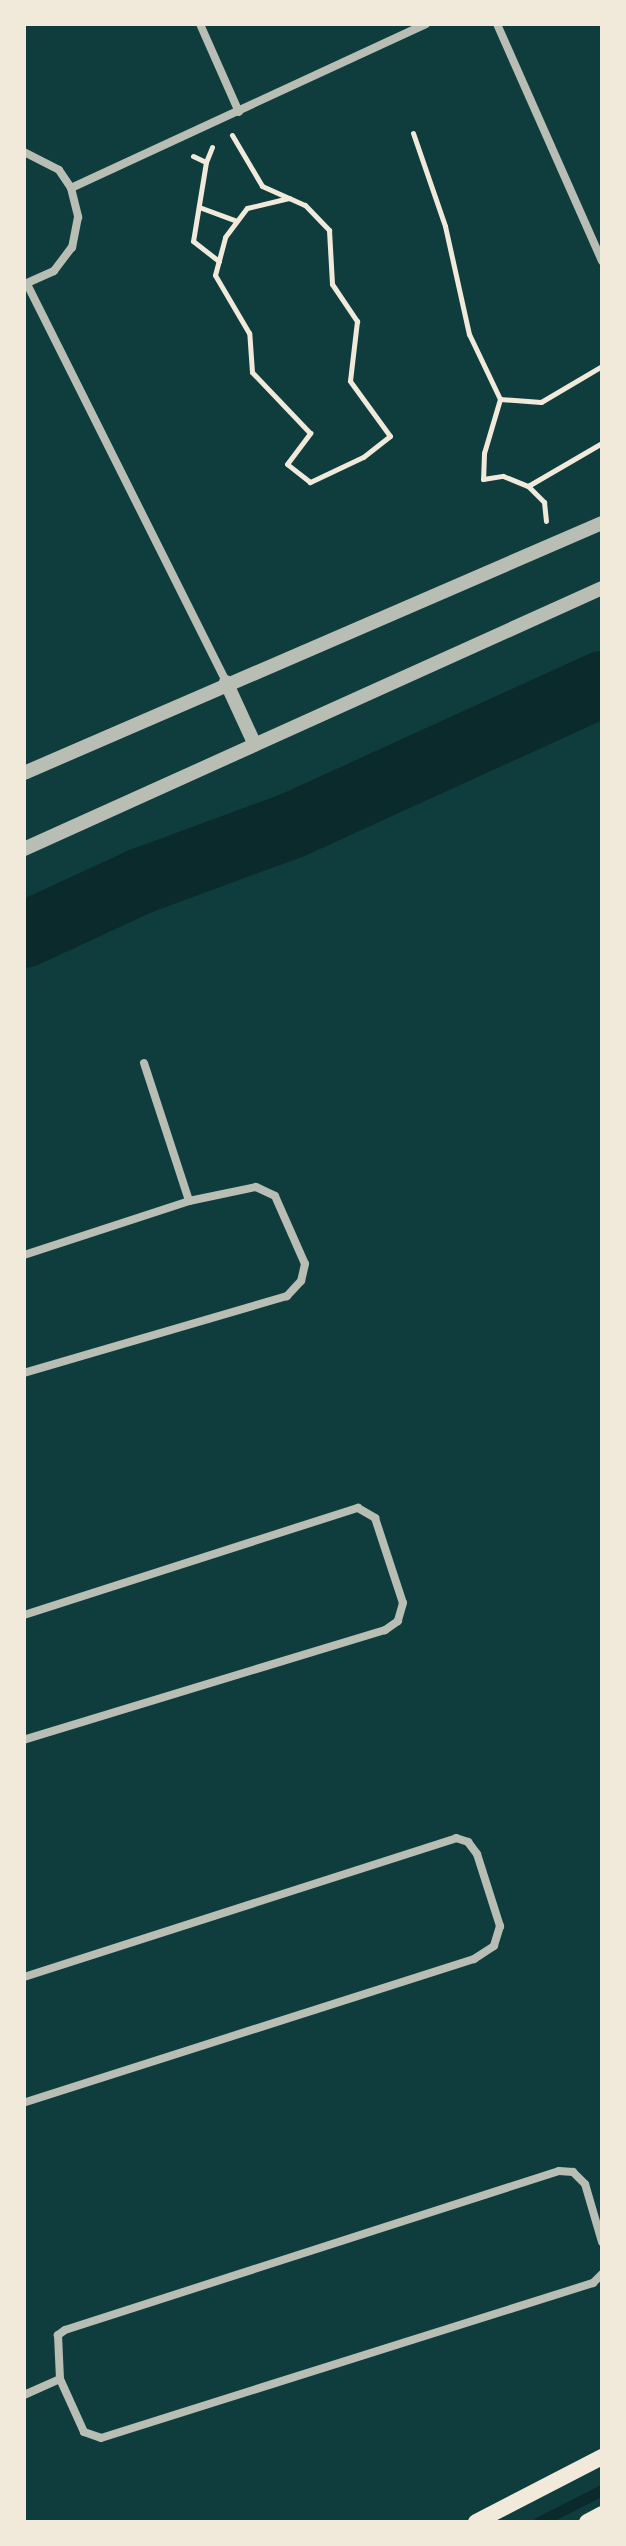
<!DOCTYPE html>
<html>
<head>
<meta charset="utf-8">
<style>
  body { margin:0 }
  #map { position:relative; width:626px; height:2546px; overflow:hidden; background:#0f3d3e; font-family:Rubik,sans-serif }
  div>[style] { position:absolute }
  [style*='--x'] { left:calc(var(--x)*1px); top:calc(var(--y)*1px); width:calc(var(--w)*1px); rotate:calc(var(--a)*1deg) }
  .stream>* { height:11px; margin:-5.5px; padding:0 5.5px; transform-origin:5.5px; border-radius:5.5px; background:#0a2a2b }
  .river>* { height:66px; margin:-33px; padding:0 33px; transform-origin:33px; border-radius:33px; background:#0a2a2b }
  .path>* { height:5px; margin:-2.5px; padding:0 2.5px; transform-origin:2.5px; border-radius:2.5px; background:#f1e9da }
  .minor>* { height:8px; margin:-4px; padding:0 4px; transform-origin:4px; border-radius:4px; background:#b8beb3 }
  .tertiary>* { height:14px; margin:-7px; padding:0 7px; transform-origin:7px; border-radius:7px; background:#b8beb3 }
  .secondary>* { height:16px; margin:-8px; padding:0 8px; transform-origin:8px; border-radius:8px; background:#f1e9da }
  span { translate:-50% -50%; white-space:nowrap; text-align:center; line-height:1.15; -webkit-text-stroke:8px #f1e9da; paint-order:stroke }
  .frame { position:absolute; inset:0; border:26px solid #f1e9da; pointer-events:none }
</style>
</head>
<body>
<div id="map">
  <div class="stream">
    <div style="--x:539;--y:2522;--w:71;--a:-26.9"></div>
  </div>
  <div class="river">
    <div style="--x:24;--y:935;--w:129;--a:-24.8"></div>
    <div style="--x:141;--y:881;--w:162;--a:-20.2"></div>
    <div style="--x:293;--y:825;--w:340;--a:-24.5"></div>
  </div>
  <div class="path">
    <div style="--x:413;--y:133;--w:98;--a:71"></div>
    <div style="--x:445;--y:226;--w:111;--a:77.5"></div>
    <div style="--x:469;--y:334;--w:72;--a:64.5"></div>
    <div style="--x:500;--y:399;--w:41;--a:4.2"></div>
    <div style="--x:541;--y:402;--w:71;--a:-30.5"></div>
    <div style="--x:232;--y:135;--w:59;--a:59.5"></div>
    <div style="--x:262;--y:186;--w:30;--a:24"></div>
    <div style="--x:289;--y:198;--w:17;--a:24"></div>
    <div style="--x:305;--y:205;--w:35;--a:46"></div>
    <div style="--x:329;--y:230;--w:54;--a:86.8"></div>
    <div style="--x:332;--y:284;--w:45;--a:56"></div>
    <div style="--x:357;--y:321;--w:60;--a:96.7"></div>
    <div style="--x:350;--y:381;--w:68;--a:54"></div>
    <div style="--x:390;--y:436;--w:34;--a:142"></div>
    <div style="--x:363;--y:457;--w:59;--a:154.7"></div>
    <div style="--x:310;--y:482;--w:29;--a:-142"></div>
    <div style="--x:287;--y:464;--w:39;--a:-53"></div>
    <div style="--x:310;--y:433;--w:84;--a:-133.6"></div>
    <div style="--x:252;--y:372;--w:39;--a:-94"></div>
    <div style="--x:249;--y:333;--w:67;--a:-120.4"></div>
    <div style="--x:215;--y:275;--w:39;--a:-75"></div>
    <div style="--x:225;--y:237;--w:36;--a:-53"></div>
    <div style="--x:247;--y:208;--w:43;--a:-13.4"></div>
    <div style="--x:193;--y:156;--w:14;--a:25"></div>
    <div style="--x:206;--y:162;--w:16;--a:-68"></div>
    <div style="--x:206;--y:162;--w:80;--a:99.3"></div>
    <div style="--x:193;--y:241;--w:33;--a:38"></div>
    <div style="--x:199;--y:207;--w:40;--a:20.2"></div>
    <div style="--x:500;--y:399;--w:56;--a:106.5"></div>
    <div style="--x:484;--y:453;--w:26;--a:92"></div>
    <div style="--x:483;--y:479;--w:20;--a:-9"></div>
    <div style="--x:503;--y:476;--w:27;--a:22"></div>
    <div style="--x:528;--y:486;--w:23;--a:45"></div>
    <div style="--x:544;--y:502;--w:19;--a:84"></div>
    <div style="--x:528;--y:486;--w:86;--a:-30.2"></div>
  </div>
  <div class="minor">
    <div style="--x:200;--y:24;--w:96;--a:66.1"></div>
    <div style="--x:497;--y:24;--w:259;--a:66.1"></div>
    <div style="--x:24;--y:152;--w:39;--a:27"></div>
    <div style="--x:59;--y:170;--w:22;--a:56"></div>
    <div style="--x:71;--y:188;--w:30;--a:76"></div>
    <div style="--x:78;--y:217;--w:31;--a:101"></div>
    <div style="--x:72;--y:247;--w:30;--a:127"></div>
    <div style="--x:54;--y:271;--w:32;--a:156"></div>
    <div style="--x:71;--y:188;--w:391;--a:-24.8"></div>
    <div style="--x:27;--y:284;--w:445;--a:63.4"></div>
    <div style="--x:144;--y:1063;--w:145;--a:71.9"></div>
    <div style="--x:24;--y:1255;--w:174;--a:-18.1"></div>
    <div style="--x:189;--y:1201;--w:68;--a:-11.8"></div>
    <div style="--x:256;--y:1187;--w:21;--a:25"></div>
    <div style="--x:275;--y:1196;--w:74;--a:66.2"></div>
    <div style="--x:305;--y:1264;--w:17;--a:103"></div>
    <div style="--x:301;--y:1281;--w:21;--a:133"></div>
    <div style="--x:287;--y:1296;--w:274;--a:163.7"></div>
    <div style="--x:24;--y:1615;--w:351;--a:-17.8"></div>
    <div style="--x:358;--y:1508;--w:20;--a:30"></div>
    <div style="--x:375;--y:1518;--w:89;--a:71.8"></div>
    <div style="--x:403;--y:1603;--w:19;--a:106"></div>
    <div style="--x:398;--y:1621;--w:16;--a:145"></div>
    <div style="--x:385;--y:1630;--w:377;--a:163.1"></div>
    <div style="--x:24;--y:1977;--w:454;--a:-17.8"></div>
    <div style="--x:456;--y:1838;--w:13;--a:18"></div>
    <div style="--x:468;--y:1842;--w:15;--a:53"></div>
    <div style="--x:477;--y:1854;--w:76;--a:72.3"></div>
    <div style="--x:500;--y:1926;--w:21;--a:107"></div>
    <div style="--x:494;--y:1946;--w:24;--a:147"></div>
    <div style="--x:474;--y:1959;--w:472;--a:162.3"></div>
    <div style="--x:602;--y:2242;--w:60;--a:-106.3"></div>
    <div style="--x:585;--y:2184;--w:17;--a:-135"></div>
    <div style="--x:573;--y:2172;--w:14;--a:-176"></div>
    <div style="--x:559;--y:2171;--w:519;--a:162.16"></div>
    <div style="--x:65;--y:2330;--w:9;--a:144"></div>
    <div style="--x:58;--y:2335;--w:44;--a:87.4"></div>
    <div style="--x:60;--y:2379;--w:58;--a:65.6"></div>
    <div style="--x:84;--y:2432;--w:18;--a:19"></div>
    <div style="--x:101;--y:2438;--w:516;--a:-17.49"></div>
    <div style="--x:593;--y:2283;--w:13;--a:-45"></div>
    <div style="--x:24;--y:2395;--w:39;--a:-24"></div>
  </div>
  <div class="tertiary">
    <div style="--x:226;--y:682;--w:69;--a:65.3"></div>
    <div style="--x:24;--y:773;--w:630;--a:-23.39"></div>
    <div style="--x:24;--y:849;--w:634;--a:-24.3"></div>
  </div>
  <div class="secondary">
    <div style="--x:476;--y:2522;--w:142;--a:-27.3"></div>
    <div style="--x:587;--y:2522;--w:17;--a:-28"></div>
  </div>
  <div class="frame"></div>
</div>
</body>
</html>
